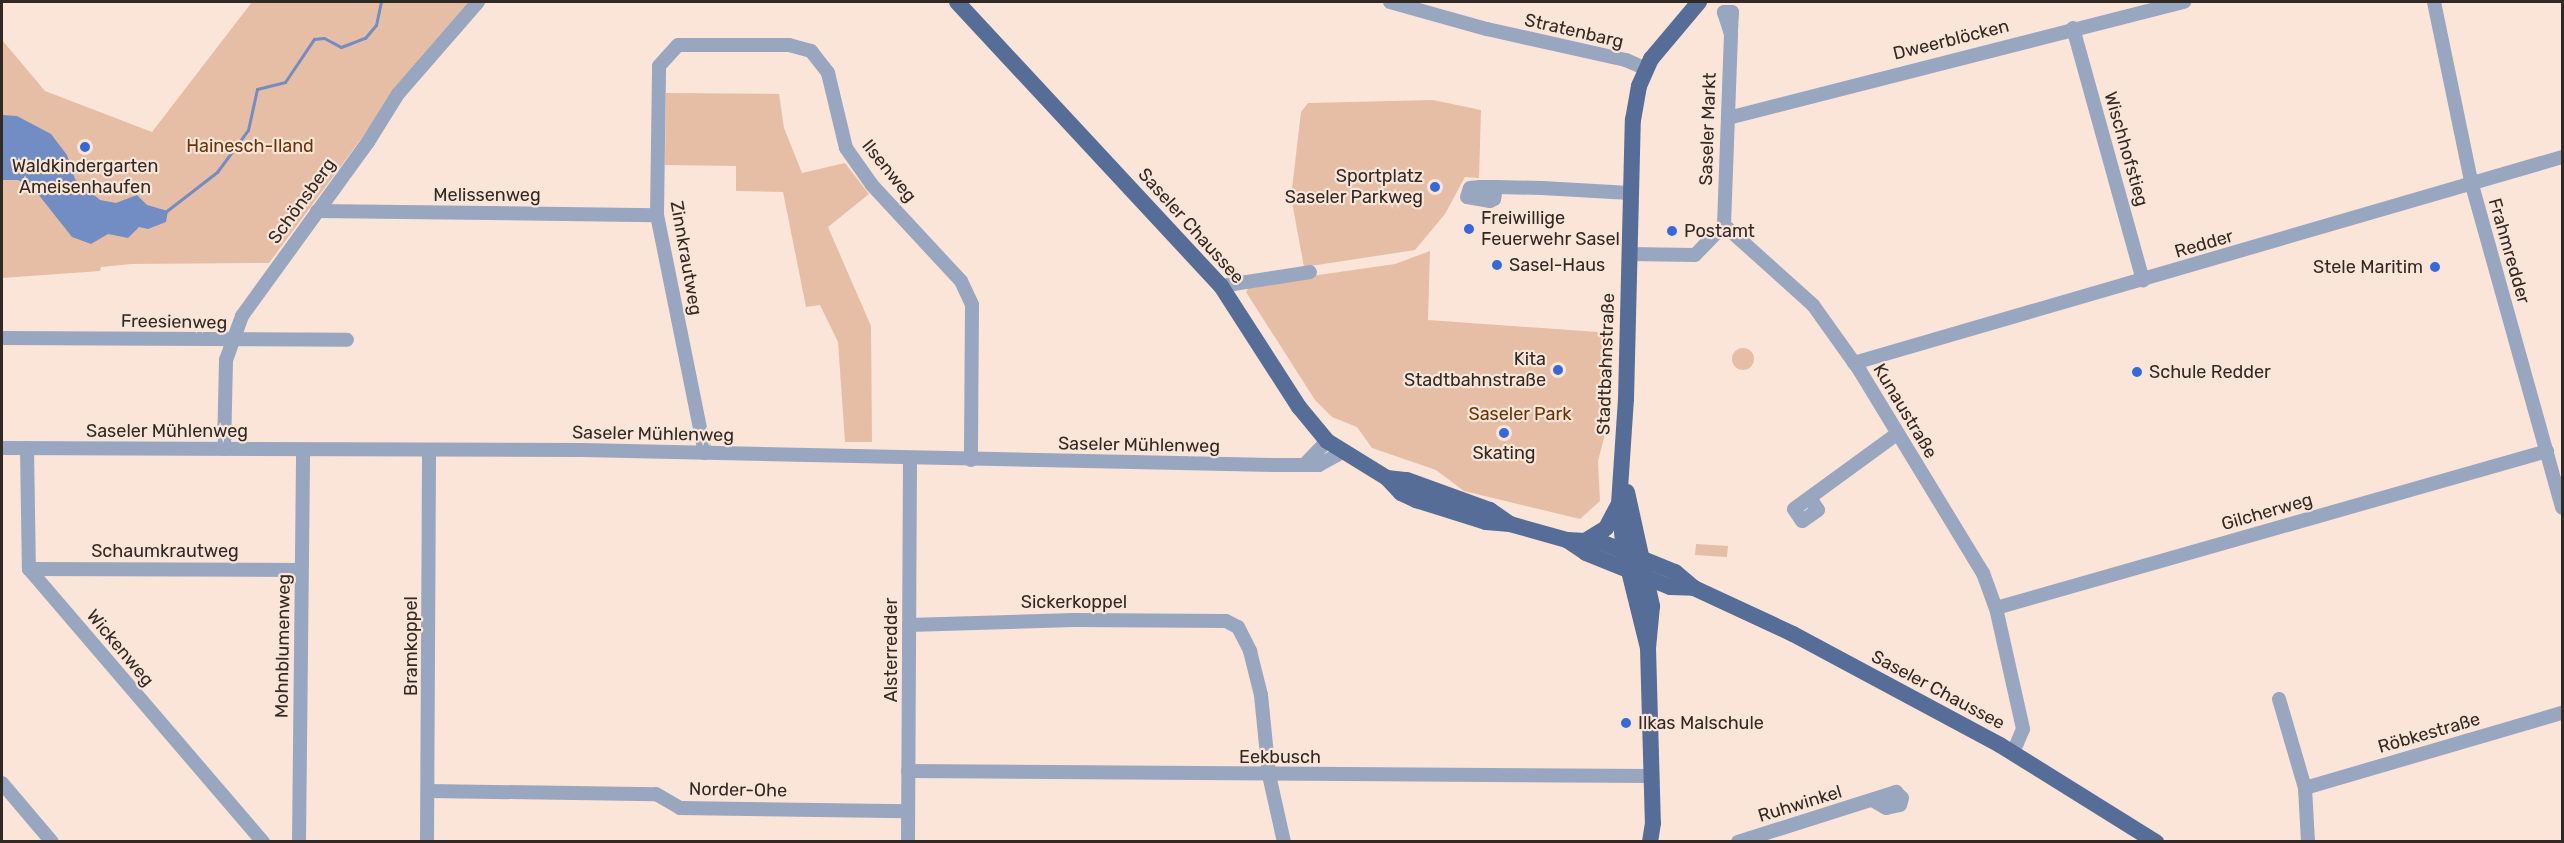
<!DOCTYPE html>
<html>
<head>
<meta charset="utf-8">
<style>
  body { margin:0 }
  #map { position:relative; width:2564px; height:843px; overflow:hidden; background:#fbe5d8; font-family:Rubik,sans-serif }
  div>[style] { position:absolute }
  [style*='--x'] { left:calc(var(--x)*1px); top:calc(var(--y)*1px); width:calc(var(--w)*1px); rotate:calc(var(--a)*1deg) }
  .green>* { inset:0; background:#e6bea5 }
  .round { border-radius:50% }
  .water>* { inset:0; background:#728dc3 }
  .stream>* { height:3px; margin:-1.5px; padding:0 1.5px; transform-origin:1.5px; border-radius:1.5px; background:#728dc3 }
  .minor>* { height:14px; margin:-7px; padding:0 7px; transform-origin:7px; border-radius:7px; background:#99a6bf }
  .major>* { height:16px; margin:-8px; padding:0 8px; transform-origin:8px; border-radius:8px; background:#566d98 }
  .dots>* { width:16px; height:16px; translate:-50% -50%; box-sizing:border-box; border:3px solid #fbe5d8; border-radius:50% }
  span { translate:-50% -50%; white-space:nowrap; text-align:center; line-height:1.15; -webkit-text-stroke:4.5px #fbe5d8; paint-order:stroke }
  .street-label { font-size:18px; color:#312924 }
  .park-label { font-size:18px; color:#6b3407 }
  .poi-label { font-size:18px; color:#312924 }
  .right { translate:-100% -50%; text-align:right }
  .left { translate:0 -50%; text-align:left }
  .frame { position:absolute; inset:0; border:3px solid #312924; pointer-events:none }
</style>
</head>
<body>
<div id="map">
  <div class="green">
    <div style="clip-path:polygon(252px 2px,474px 2px,387px 104px,269px 263px,131px 264px,101px 267px,100px 271px,2px 278px,2px 40px,45px 91px,152px 132px)"></div>
    <div style="clip-path:polygon(666px 93px,779px 94px,784px 128px,802px 173px,845px 163px,869px 194px,828px 227px,871px 326px,872px 442px,845px 442px,838px 342px,820px 305px,806px 307px,783px 192px,736px 191px,736px 166px,665px 165px)"></div>
    <div style="clip-path:polygon(1433px 100px,1481px 110px,1479px 178px,1465px 177px,1445px 214px,1415px 250px,1304px 267px,1291px 197px,1301px 112px,1308px 103px)"></div>
    <div style="clip-path:polygon(1430px 251px,1428px 320px,1612px 333px,1605px 434px,1598px 461px,1600px 501px,1580px 519px,1464px 491px,1436px 470px,1372px 448px,1357px 427px,1332px 417px,1315px 400px,1246px 292px,1250px 285px,1395px 264px)"></div>
    <div class="round" style="left:1732px;top:348px;width:22px;height:22px"></div>
    <div style="clip-path:polygon(1696px 544px,1728px 546px,1727px 557px,1695px 555px)"></div>
  </div>
  <div class="water">
    <div style="clip-path:polygon(2px 115px,17px 116px,51px 134px,67px 155px,75px 179px,100px 200px,116px 203px,137px 195px,147px 205px,168px 211px,166px 222px,148px 229px,139px 227px,128px 238px,108px 234px,91px 244px,72px 237px,34px 189px,18px 180px,2px 180px)"></div>
  </div>
  <div class="stream">
    <div style="--x:164;--y:213;--w:67;--a:-37.7"></div>
    <div style="--x:217;--y:172;--w:52;--a:-53.6"></div>
    <div style="--x:248;--y:130;--w:42;--a:-77.6"></div>
    <div style="--x:257;--y:89;--w:29;--a:-14"></div>
    <div style="--x:285;--y:82;--w:52;--a:-56"></div>
    <div style="--x:314;--y:39;--w:10;--a:-6"></div>
    <div style="--x:324;--y:38;--w:19;--a:28"></div>
    <div style="--x:341;--y:47;--w:26;--a:-21"></div>
    <div style="--x:365;--y:38;--w:17;--a:-50"></div>
    <div style="--x:376;--y:25;--w:24;--a:-78"></div>
  </div>
  <div class="minor">
    <div style="--x:1390;--y:2;--w:101;--a:15.6"></div>
    <div style="--x:1487;--y:29;--w:142;--a:12.6"></div>
    <div style="--x:1626;--y:60;--w:22;--a:24"></div>
    <div style="--x:2434;--y:2;--w:187;--a:78.3"></div>
    <div style="--x:2472;--y:185;--w:335;--a:74.4"></div>
    <div style="--x:2073;--y:28;--w:262;--a:74.5"></div>
    <div style="--x:1728;--y:118;--w:471;--a:-14.3"></div>
    <div style="--x:1496;--y:187;--w:12;--a:99"></div>
    <div style="--x:1494;--y:199;--w:4;--a:153"></div>
    <div style="--x:1490;--y:201;--w:23;--a:-170"></div>
    <div style="--x:1467;--y:197;--w:9;--a:-72"></div>
    <div style="--x:1470;--y:188;--w:10;--a:-6"></div>
    <div style="--x:1480;--y:187;--w:16;--a:0"></div>
    <div style="--x:1496;--y:187;--w:46;--a:1.2"></div>
    <div style="--x:1542;--y:188;--w:88;--a:3.3"></div>
    <div style="--x:317;--y:211;--w:340;--a:0.7"></div>
    <div style="--x:1724;--y:225;--w:120;--a:42"></div>
    <div style="--x:1813;--y:305;--w:81;--a:54.5"></div>
    <div style="--x:1860;--y:371;--w:237;--a:58.7"></div>
    <div style="--x:1983;--y:573;--w:37;--a:70"></div>
    <div style="--x:1996;--y:608;--w:124;--a:77.4"></div>
    <div style="--x:2023;--y:729;--w:26;--a:113"></div>
    <div style="--x:1724;--y:225;--w:191;--a:-87.9"></div>
    <div style="--x:1731;--y:34;--w:23;--a:-108"></div>
    <div style="--x:1724;--y:12;--w:8;--a:0"></div>
    <div style="--x:1732;--y:12;--w:22;--a:93"></div>
    <div style="--x:1629;--y:254;--w:66;--a:0.9"></div>
    <div style="--x:1695;--y:255;--w:42;--a:-46"></div>
    <div style="--x:1221;--y:286;--w:90;--a:-8.9"></div>
    <div style="--x:2;--y:338;--w:345;--a:0.3"></div>
    <div style="--x:1854;--y:363;--w:737;--a:-16.22"></div>
    <div style="--x:2;--y:448;--w:580;--a:0.2"></div>
    <div style="--x:582;--y:450;--w:695;--a:1.24"></div>
    <div style="--x:1277;--y:465;--w:42;--a:0"></div>
    <div style="--x:1319;--y:465;--w:26;--a:-29"></div>
    <div style="--x:27;--y:448;--w:121;--a:89.1"></div>
    <div style="--x:29;--y:569;--w:360;--a:49.4"></div>
    <div style="--x:224;--y:449;--w:89;--a:-88.7"></div>
    <div style="--x:226;--y:360;--w:47;--a:-70"></div>
    <div style="--x:242;--y:316;--w:215;--a:-54.1"></div>
    <div style="--x:368;--y:142;--w:57;--a:-58"></div>
    <div style="--x:398;--y:94;--w:122;--a:-49"></div>
    <div style="--x:705;--y:453;--w:243;--a:-101.4"></div>
    <div style="--x:657;--y:215;--w:149;--a:-89.2"></div>
    <div style="--x:659;--y:66;--w:28;--a:-48"></div>
    <div style="--x:678;--y:45;--w:111;--a:0"></div>
    <div style="--x:789;--y:45;--w:23;--a:15"></div>
    <div style="--x:811;--y:51;--w:28;--a:52"></div>
    <div style="--x:828;--y:73;--w:77;--a:76.5"></div>
    <div style="--x:846;--y:148;--w:45;--a:54.9"></div>
    <div style="--x:872;--y:185;--w:131;--a:47.2"></div>
    <div style="--x:961;--y:281;--w:26;--a:65"></div>
    <div style="--x:972;--y:305;--w:155;--a:90.4"></div>
    <div style="--x:1304;--y:465;--w:33;--a:-46"></div>
    <div style="--x:1810;--y:498;--w:14;--a:56"></div>
    <div style="--x:1818;--y:510;--w:19;--a:145"></div>
    <div style="--x:1802;--y:521;--w:14;--a:-124"></div>
    <div style="--x:1794;--y:509;--w:127;--a:-36.1"></div>
    <div style="--x:29;--y:569;--w:272;--a:0.2"></div>
    <div style="--x:1996;--y:608;--w:573;--a:-15.9"></div>
    <div style="--x:909;--y:625;--w:165;--a:-1.7"></div>
    <div style="--x:1074;--y:620;--w:152;--a:0.4"></div>
    <div style="--x:1226;--y:621;--w:13;--a:27"></div>
    <div style="--x:1238;--y:627;--w:27;--a:63"></div>
    <div style="--x:1250;--y:651;--w:45;--a:76"></div>
    <div style="--x:1261;--y:695;--w:80;--a:84.3"></div>
    <div style="--x:1269;--y:775;--w:69;--a:77.4"></div>
    <div style="--x:2279;--y:699;--w:93;--a:73.7"></div>
    <div style="--x:2305;--y:788;--w:54;--a:86.8"></div>
    <div style="--x:908;--y:771;--w:744;--a:0.39"></div>
    <div style="--x:2;--y:783;--w:77;--a:49.7"></div>
    <div style="--x:2305;--y:788;--w:268;--a:-16.3"></div>
    <div style="--x:428;--y:791;--w:228;--a:0.8"></div>
    <div style="--x:656;--y:794;--w:28;--a:30"></div>
    <div style="--x:680;--y:808;--w:228;--a:0.8"></div>
    <div style="--x:299;--y:842;--w:392;--a:-89.4"></div>
    <div style="--x:427;--y:842;--w:392;--a:-89.7"></div>
    <div style="--x:908;--y:842;--w:383;--a:-89.7"></div>
    <div style="--x:1738;--y:842;--w:166;--a:-17.6"></div>
    <div style="--x:1896;--y:792;--w:8;--a:45"></div>
    <div style="--x:1902;--y:798;--w:7;--a:106"></div>
    <div style="--x:1900;--y:805;--w:14;--a:168"></div>
    <div style="--x:1886;--y:808;--w:16;--a:-150"></div>
  </div>
  <div class="major">
    <div style="--x:957;--y:2;--w:388;--a:47.1"></div>
    <div style="--x:1221;--y:286;--w:144;--a:57.2"></div>
    <div style="--x:1299;--y:407;--w:44;--a:50.5"></div>
    <div style="--x:1327;--y:441;--w:70;--a:31.7"></div>
    <div style="--x:1387;--y:478;--w:20;--a:6"></div>
    <div style="--x:1407;--y:480;--w:88;--a:19.9"></div>
    <div style="--x:1490;--y:510;--w:24;--a:35"></div>
    <div style="--x:1387;--y:478;--w:21;--a:47"></div>
    <div style="--x:1401;--y:493;--w:17;--a:25"></div>
    <div style="--x:1416;--y:500;--w:73;--a:17.4"></div>
    <div style="--x:1486;--y:522;--w:24;--a:5"></div>
    <div style="--x:1510;--y:524;--w:59;--a:15.7"></div>
    <div style="--x:1567;--y:540;--w:23;--a:34"></div>
    <div style="--x:1586;--y:553;--w:91;--a:22"></div>
    <div style="--x:1670;--y:587;--w:24;--a:2"></div>
    <div style="--x:1627;--y:492;--w:117;--a:77.6"></div>
    <div style="--x:1652;--y:606;--w:42;--a:95.4"></div>
    <div style="--x:1648;--y:648;--w:175;--a:88.4"></div>
    <div style="--x:1653;--y:823;--w:19;--a:99"></div>
    <div style="--x:1588;--y:539;--w:21;--a:-31"></div>
    <div style="--x:1606;--y:528;--w:26;--a:-62"></div>
    <div style="--x:1567;--y:540;--w:34;--a:3"></div>
    <div style="--x:1601;--y:542;--w:80;--a:22.1"></div>
    <div style="--x:1675;--y:572;--w:25;--a:40"></div>
    <div style="--x:1694;--y:588;--w:109;--a:24.9"></div>
    <div style="--x:1793;--y:634;--w:235;--a:28.2"></div>
    <div style="--x:2000;--y:745;--w:184;--a:31.9"></div>
    <div style="--x:1648;--y:648;--w:100;--a:-103.9"></div>
    <div style="--x:1624;--y:551;--w:47;--a:-96.1"></div>
    <div style="--x:1619;--y:504;--w:105;--a:-86.2"></div>
    <div style="--x:1626;--y:399;--w:279;--a:-88.6"></div>
    <div style="--x:1633;--y:120;--w:35;--a:-80"></div>
    <div style="--x:1639;--y:86;--w:30;--a:-66"></div>
    <div style="--x:1651;--y:59;--w:75;--a:-49.9"></div>
  </div>
  <div class="dots">
    <div style="left:85px;top:147px;background:#3569d9"></div>
    <div style="left:1435px;top:187px;background:#3569d9"></div>
    <div style="left:1469px;top:229px;background:#3569d9"></div>
    <div style="left:1672px;top:231px;background:#3569d9"></div>
    <div style="left:1497px;top:265px;background:#3569d9"></div>
    <div style="left:2435px;top:267px;background:#3569d9"></div>
    <div style="left:1558px;top:370px;background:#3569d9"></div>
    <div style="left:2137px;top:372px;background:#3569d9"></div>
    <div style="left:1504px;top:433px;background:#3569d9"></div>
    <div style="left:1626px;top:723px;background:#3569d9"></div>
  </div>
  <div class="street-label">
    <span style="left:1574px;top:31px;rotate:13deg">Stratenbarg</span>
    <span style="left:1951px;top:40px;rotate:-14deg">Dweerblöcken</span>
    <span style="left:1708px;top:129px;rotate:-88deg">Saseler Markt</span>
    <span style="left:2126px;top:149px;rotate:74deg">Wischhofstieg</span>
    <span style="left:889px;top:171px;rotate:51deg">Ilsenweg</span>
    <span style="left:487px;top:195px">Melissenweg</span>
    <span style="left:302px;top:201px;rotate:-54deg">Schönsberg</span>
    <span style="left:1191px;top:226px;rotate:48deg">Saseler Chaussee</span>
    <span style="left:2204px;top:244px;rotate:-16deg">Redder</span>
    <span style="left:2509px;top:251px;rotate:74deg">Frahmredder</span>
    <span style="left:686px;top:258px;rotate:80deg">Zinnkrautweg</span>
    <span style="left:174px;top:322px;rotate:1deg">Freesienweg</span>
    <span style="left:1606px;top:364px;rotate:-88deg">Stadtbahnstraße</span>
    <span style="left:1905px;top:411px;rotate:59deg">Kunaustraße</span>
    <span style="left:167px;top:431px">Saseler Mühlenweg</span>
    <span style="left:653px;top:434px;rotate:1deg">Saseler Mühlenweg</span>
    <span style="left:1139px;top:445px;rotate:1deg">Saseler Mühlenweg</span>
    <span style="left:2267px;top:512px;rotate:-16deg">Gilcherweg</span>
    <span style="left:165px;top:551px">Schaumkrautweg</span>
    <span style="left:1074px;top:602px">Sickerkoppel</span>
    <span style="left:283px;top:646px;rotate:-89deg">Mohnblumenweg</span>
    <span style="left:411px;top:646px;rotate:-90deg">Bramkoppel</span>
    <span style="left:120px;top:648px;rotate:50deg">Wickenweg</span>
    <span style="left:891px;top:650px;rotate:-90deg">Alsterredder</span>
    <span style="left:1938px;top:690px;rotate:28deg">Saseler Chaussee</span>
    <span style="left:2429px;top:733px;rotate:-16deg">Röbkestraße</span>
    <span style="left:1280px;top:757px">Eekbusch</span>
    <span style="left:738px;top:790px;rotate:1deg">Norder-Ohe</span>
    <span style="left:1800px;top:804px;rotate:-17deg">Ruhwinkel</span>
  </div>
  <div class="park-label">
    <span style="left:250px;top:146px">Hainesch-Iland</span>
    <span style="left:1520px;top:414px">Saseler Park</span>
  </div>
  <div class="poi-label">
    <span style="left:85px;top:177px">Waldkindergarten<br>Ameisenhaufen</span>
    <span class="right" style="left:1423px;top:187px">Sportplatz<br>Saseler Parkweg</span>
    <span class="left" style="left:1481px;top:229px">Freiwillige<br>Feuerwehr Sasel</span>
    <span class="left" style="left:1684px;top:231px">Postamt</span>
    <span class="left" style="left:1509px;top:265px">Sasel-Haus</span>
    <span class="right" style="left:2423px;top:267px">Stele Maritim</span>
    <span class="right" style="left:1546px;top:370px">Kita<br>Stadtbahnstraße</span>
    <span class="left" style="left:2149px;top:372px">Schule Redder</span>
    <span style="left:1504px;top:453px">Skating</span>
    <span class="left" style="left:1638px;top:723px">Ilkas Malschule</span>
  </div>
  <div class="frame"></div>
</div>
</body>
</html>
